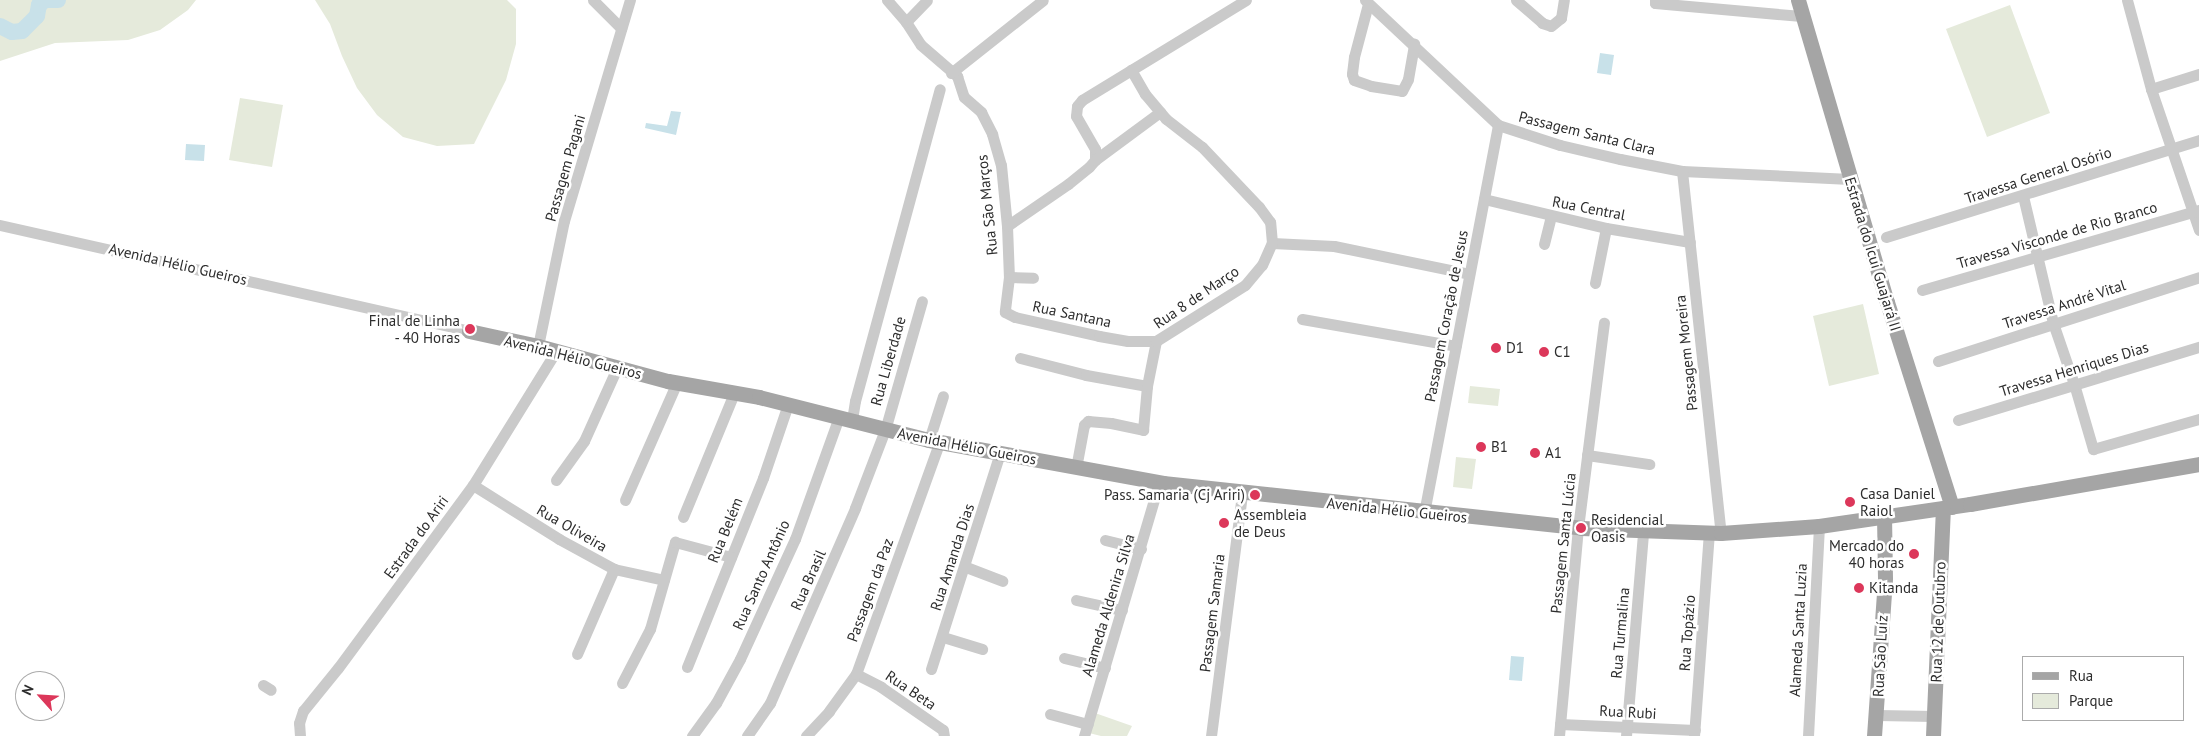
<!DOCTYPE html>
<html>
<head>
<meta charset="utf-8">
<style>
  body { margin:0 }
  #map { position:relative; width:2199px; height:736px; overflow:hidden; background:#fff; font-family:"PT Sans",sans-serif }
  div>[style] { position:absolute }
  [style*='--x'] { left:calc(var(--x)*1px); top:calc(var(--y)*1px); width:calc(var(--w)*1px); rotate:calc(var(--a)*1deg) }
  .green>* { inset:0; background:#e5eadb }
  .water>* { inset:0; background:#c8e1e9 }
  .river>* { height:16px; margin:-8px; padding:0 8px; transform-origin:8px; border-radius:8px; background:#c8e1e9 }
  .minor>* { height:11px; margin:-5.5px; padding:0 5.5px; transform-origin:5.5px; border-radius:5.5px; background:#cacaca }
  .major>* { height:15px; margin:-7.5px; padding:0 7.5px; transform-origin:7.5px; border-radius:7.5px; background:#a5a5a5 }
  .dots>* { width:14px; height:14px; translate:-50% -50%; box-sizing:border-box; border:2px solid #fff; border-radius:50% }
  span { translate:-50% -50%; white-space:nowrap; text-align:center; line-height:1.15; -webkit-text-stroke:5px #fff; paint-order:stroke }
  .street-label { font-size:15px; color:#2d2d2d }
  .poi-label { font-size:15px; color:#2d2d2d }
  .right { translate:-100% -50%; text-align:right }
  .left { translate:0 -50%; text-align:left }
  .legend { position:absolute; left:2022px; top:656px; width:162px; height:65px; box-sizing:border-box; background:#fff; border:1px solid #ababab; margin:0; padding:6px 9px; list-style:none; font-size:15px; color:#2d2d2d }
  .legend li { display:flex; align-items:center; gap:10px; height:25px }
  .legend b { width:25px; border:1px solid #ababab }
  .north { position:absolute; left:15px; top:671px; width:50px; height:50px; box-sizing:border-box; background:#fff; border:1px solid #ababab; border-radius:50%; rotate:296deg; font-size:14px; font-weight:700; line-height:20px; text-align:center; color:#2d2d2d }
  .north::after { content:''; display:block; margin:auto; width:18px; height:22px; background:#dc375a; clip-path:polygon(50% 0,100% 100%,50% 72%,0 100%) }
</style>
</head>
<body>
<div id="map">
  <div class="green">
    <div style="clip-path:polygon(0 0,196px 0,188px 10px,160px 30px,128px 40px,55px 43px,0 61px)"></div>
    <div style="clip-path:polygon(315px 0,507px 0,516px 9px,516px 44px,506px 80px,474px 144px,437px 146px,403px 137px,377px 115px,357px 88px,342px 56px,330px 24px)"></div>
    <div style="clip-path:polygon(2010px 5px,2050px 113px,1987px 137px,1946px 29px)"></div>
    <div style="clip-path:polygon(240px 98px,283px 105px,272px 167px,229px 160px)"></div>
    <div style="clip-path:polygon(1863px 304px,1879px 374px,1829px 386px,1813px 316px)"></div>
    <div style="clip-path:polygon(1470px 386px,1500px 389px,1498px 406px,1468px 403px)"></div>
    <div style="clip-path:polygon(1456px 457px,1476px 459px,1472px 489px,1453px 487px)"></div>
    <div style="clip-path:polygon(1095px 713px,1132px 726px,1127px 736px,1101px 736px,1089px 733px)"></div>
  </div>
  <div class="water">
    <div style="clip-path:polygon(1600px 53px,1614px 55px,1611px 75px,1597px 73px)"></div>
    <div style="clip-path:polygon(671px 111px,681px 112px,676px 135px,645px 128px,646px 123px,667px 126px)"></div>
    <div style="clip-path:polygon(186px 144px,205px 145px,204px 161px,185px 160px)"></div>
    <div style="clip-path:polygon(1511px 656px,1524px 657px,1522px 681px,1509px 680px)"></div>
  </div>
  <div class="river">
    <div style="--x:0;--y:26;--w:13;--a:27"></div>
    <div style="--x:12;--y:32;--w:10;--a:-6"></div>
    <div style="--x:22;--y:31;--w:21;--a:-45"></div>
    <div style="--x:37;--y:16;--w:11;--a:-80"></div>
    <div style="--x:39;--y:5;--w:8;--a:-40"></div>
    <div style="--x:45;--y:0;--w:13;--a:0"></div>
  </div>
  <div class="minor">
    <div style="--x:593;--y:0;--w:40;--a:45"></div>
    <div style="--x:887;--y:0;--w:29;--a:49"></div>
    <div style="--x:906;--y:22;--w:27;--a:57"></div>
    <div style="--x:921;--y:45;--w:48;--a:40.7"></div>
    <div style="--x:957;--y:76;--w:22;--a:72"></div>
    <div style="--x:964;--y:97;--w:23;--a:41"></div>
    <div style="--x:981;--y:112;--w:25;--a:63"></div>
    <div style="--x:992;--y:134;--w:32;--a:74"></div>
    <div style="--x:1001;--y:165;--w:61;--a:84.4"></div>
    <div style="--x:1007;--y:226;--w:51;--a:87.8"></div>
    <div style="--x:1009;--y:277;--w:35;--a:97"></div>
    <div style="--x:1005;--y:312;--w:11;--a:27"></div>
    <div style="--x:1015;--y:317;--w:86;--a:12.7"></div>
    <div style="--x:1099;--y:336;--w:29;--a:10"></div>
    <div style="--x:1128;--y:341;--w:28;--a:0"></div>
    <div style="--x:1365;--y:0;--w:183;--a:43.2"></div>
    <div style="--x:1498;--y:125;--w:65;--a:17.9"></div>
    <div style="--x:1560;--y:145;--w:62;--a:13.1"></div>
    <div style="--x:1620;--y:159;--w:63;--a:11"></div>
    <div style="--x:1682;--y:171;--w:168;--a:2.7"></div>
    <div style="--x:1516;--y:0;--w:35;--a:41"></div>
    <div style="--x:1542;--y:23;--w:9;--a:18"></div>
    <div style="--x:1551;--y:26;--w:13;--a:-39"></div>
    <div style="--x:1561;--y:18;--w:18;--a:-81"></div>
    <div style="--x:1655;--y:0;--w:3;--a:90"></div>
    <div style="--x:1655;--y:3;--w:147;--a:5.1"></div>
    <div style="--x:2127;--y:0;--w:92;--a:74.9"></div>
    <div style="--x:2151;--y:89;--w:149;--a:71.2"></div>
    <div style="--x:1368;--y:4;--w:55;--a:104.8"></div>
    <div style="--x:1354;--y:57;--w:17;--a:97"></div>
    <div style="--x:1352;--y:74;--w:6;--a:72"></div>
    <div style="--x:1354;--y:80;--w:18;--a:19"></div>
    <div style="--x:1371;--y:86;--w:31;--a:9"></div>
    <div style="--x:1402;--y:91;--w:13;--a:-63"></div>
    <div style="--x:1408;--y:79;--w:36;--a:-80"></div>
    <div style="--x:906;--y:22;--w:30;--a:-46"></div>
    <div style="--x:951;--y:73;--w:117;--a:-38.4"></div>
    <div style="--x:2151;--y:89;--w:50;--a:-17.4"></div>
    <div style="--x:1095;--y:160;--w:11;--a:-90"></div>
    <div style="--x:1095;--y:149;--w:38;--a:-120"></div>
    <div style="--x:1076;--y:116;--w:10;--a:-84"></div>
    <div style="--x:1077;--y:106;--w:8;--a:-50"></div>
    <div style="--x:1082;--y:100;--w:192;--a:-31.4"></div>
    <div style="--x:1682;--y:171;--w:364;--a:83.9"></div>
    <div style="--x:2023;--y:196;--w:130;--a:76.7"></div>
    <div style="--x:2053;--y:323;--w:65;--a:71"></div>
    <div style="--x:2074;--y:384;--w:68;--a:73.7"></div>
    <div style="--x:2093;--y:449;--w:110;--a:-15.8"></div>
    <div style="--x:1484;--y:199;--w:125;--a:13.4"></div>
    <div style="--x:1606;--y:228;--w:85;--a:9.5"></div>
    <div style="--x:0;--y:225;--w:481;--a:12.7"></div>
    <div style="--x:1007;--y:226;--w:74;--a:-34.5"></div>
    <div style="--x:1068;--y:184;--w:27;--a:-39"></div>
    <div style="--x:1089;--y:167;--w:9;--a:-49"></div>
    <div style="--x:1095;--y:160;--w:81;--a:-36.4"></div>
    <div style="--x:1886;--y:237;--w:328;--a:-17.2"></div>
    <div style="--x:1272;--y:243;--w:62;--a:2.8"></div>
    <div style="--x:1334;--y:246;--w:138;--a:11.7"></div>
    <div style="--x:1544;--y:244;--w:29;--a:-76"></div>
    <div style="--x:1009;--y:277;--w:24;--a:2"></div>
    <div style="--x:1595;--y:283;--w:56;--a:-78.7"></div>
    <div style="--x:1922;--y:290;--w:288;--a:-16.1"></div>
    <div style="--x:1302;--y:319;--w:156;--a:9.9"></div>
    <div style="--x:538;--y:346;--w:128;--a:-78.3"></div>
    <div style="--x:564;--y:221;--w:231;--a:-73.4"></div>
    <div style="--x:1020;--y:358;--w:68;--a:14.4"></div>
    <div style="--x:1086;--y:375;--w:62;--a:10.2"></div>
    <div style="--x:1938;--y:361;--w:274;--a:-17.8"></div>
    <div style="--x:852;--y:420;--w:19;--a:-81"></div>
    <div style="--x:855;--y:401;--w:323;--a:-74.8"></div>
    <div style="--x:1958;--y:420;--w:252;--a:-16.9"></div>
    <div style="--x:929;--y:440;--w:46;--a:-72.3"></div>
    <div style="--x:1587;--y:455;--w:63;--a:8.3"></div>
    <div style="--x:1076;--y:468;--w:44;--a:-79.5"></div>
    <div style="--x:1084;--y:425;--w:6;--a:-45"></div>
    <div style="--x:1088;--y:421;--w:23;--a:5"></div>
    <div style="--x:1111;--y:423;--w:33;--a:12"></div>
    <div style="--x:1143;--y:430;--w:44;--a:-84.8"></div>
    <div style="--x:1147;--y:386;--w:46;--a:-78.7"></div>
    <div style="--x:1156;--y:341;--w:105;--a:-32.2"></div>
    <div style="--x:1245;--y:285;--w:26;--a:-50"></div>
    <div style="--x:1262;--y:265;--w:24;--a:-66"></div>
    <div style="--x:1272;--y:243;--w:21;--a:-95"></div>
    <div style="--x:1270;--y:222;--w:19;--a:-126"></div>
    <div style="--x:1259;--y:207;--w:83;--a:-133.5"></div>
    <div style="--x:1202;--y:147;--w:46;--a:-142.1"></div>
    <div style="--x:1166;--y:119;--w:33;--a:-130"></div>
    <div style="--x:1145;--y:94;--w:28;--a:-120"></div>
    <div style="--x:556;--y:480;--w:48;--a:-54.3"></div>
    <div style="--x:584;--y:441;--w:80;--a:-65.7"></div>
    <div style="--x:473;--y:485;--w:102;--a:32.1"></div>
    <div style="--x:559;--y:539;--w:63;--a:28.6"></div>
    <div style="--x:614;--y:569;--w:51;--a:12.4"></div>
    <div style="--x:625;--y:500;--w:129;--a:-66.2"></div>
    <div style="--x:1424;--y:513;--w:395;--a:-79.2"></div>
    <div style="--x:683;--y:517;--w:134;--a:-67.6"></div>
    <div style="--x:1105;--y:540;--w:37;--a:14"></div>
    <div style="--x:966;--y:567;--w:39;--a:21"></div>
    <div style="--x:1076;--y:600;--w:47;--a:12.3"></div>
    <div style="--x:943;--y:637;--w:41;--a:17.1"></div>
    <div style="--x:577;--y:654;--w:93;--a:-66.5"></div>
    <div style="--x:1064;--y:658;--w:42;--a:13.7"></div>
    <div style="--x:687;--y:667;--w:204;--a:-68.1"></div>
    <div style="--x:763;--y:478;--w:78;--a:-71.3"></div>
    <div style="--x:931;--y:669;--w:227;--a:-72.3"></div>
    <div style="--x:856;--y:674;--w:28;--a:27"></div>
    <div style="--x:881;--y:687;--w:75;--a:34.7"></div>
    <div style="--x:943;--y:730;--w:6;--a:81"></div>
    <div style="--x:622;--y:683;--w:61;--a:-62.6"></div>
    <div style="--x:650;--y:629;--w:91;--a:-74"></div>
    <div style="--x:675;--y:542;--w:58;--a:15"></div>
    <div style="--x:263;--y:685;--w:9;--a:32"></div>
    <div style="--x:1050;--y:714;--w:39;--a:15"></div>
    <div style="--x:1877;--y:715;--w:57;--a:1"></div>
    <div style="--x:1560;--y:724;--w:135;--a:2.5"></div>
    <div style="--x:300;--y:736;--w:13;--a:-94"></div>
    <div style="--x:299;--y:723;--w:13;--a:-72"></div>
    <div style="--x:303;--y:711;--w:55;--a:-50.9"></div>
    <div style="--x:338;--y:668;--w:227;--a:-53.6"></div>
    <div style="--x:473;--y:485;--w:158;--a:-58.2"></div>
    <div style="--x:692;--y:736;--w:41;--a:-54"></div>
    <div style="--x:716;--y:703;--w:50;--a:-61.4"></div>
    <div style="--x:740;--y:659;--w:132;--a:-65.4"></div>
    <div style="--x:795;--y:539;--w:130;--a:-70.2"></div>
    <div style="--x:747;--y:736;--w:40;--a:-55.1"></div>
    <div style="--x:770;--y:703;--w:213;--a:-66.4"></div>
    <div style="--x:855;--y:508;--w:84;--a:-69"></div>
    <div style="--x:885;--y:430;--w:134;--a:-74"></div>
    <div style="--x:806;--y:736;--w:34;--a:-47"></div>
    <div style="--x:829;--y:711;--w:46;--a:-53.9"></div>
    <div style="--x:856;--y:674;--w:248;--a:-70.2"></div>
    <div style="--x:1084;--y:736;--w:265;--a:-73.5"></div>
    <div style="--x:1211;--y:736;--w:245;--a:-82.7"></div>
    <div style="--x:1559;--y:736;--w:209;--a:-84.8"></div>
    <div style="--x:1578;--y:528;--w:207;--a:-82.8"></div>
    <div style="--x:1626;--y:736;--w:205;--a:-85.2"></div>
    <div style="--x:1694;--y:736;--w:204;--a:-85.8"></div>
    <div style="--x:1808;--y:736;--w:210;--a:-87"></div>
  </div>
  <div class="major">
    <div style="--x:1798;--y:0;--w:315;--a:73.6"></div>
    <div style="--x:1887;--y:302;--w:215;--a:72.4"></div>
    <div style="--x:469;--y:331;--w:71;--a:12.3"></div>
    <div style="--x:538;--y:346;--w:135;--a:15.1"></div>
    <div style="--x:668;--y:381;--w:92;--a:10"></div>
    <div style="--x:759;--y:397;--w:175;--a:14.2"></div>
    <div style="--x:929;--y:440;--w:238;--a:10.4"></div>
    <div style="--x:1163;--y:483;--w:420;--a:6.1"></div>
    <div style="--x:1581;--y:528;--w:140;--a:2"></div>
    <div style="--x:1721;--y:533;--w:98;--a:-4.1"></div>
    <div style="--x:1819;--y:526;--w:153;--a:-8.3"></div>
    <div style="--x:1970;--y:504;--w:232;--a:-9.9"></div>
    <div style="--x:1874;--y:736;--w:158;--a:-86"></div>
    <div style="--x:1885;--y:578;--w:61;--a:-90.9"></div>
    <div style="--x:1933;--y:736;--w:228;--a:-87.5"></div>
  </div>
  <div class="dots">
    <div style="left:470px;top:329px;background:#dc375a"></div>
    <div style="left:1496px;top:348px;background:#dc375a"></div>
    <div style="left:1544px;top:352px;background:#dc375a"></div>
    <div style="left:1481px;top:447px;background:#dc375a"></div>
    <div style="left:1535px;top:453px;background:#dc375a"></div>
    <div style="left:1255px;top:495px;background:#dc375a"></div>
    <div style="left:1850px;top:502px;background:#dc375a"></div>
    <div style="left:1224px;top:523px;background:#dc375a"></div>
    <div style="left:1581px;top:528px;background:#dc375a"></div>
    <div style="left:1914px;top:554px;background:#dc375a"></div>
    <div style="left:1859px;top:588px;background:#dc375a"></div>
  </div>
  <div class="street-label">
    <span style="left:1587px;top:133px;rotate:14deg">Passagem Santa Clara</span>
    <span style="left:565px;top:168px;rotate:-74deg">Passagem Pagani</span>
    <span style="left:2038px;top:175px;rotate:-18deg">Travessa General Osório</span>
    <span style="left:987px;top:205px;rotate:-96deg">Rua São Marços</span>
    <span style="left:1589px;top:208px;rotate:11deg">Rua Central</span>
    <span style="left:2057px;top:235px;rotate:-16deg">Travessa Visconde de Rio Branco</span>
    <span style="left:1873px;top:254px;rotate:73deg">Estrada do Icui Guajará II</span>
    <span style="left:178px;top:264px;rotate:13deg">Avenida Hélio Gueiros</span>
    <span style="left:1196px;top:297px;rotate:-34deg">Rua 8 de Março</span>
    <span style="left:2064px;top:304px;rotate:-18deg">Travessa André Vital</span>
    <span style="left:1072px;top:314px;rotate:12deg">Rua Santana</span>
    <span style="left:1446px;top:316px;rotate:-79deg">Passagem Coração de Jesus</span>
    <span style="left:1686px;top:353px;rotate:-96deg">Passagem Moreira</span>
    <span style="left:573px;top:357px;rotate:14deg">Avenida Hélio Gueiros</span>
    <span style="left:888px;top:361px;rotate:-74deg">Rua Liberdade</span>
    <span style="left:2074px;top:369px;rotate:-17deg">Travessa Henriques Dias</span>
    <span style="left:967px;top:446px;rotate:11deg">Avenida Hélio Gueiros</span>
    <span style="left:1397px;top:510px;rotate:6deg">Avenida Hélio Gueiros</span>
    <span style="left:572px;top:528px;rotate:30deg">Rua Oliveira</span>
    <span style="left:725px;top:530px;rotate:-68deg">Rua Belém</span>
    <span style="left:416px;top:537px;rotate:-54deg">Estrada do Ariri</span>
    <span style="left:1563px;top:543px;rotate:-84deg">Passagem Santa Lúcia</span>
    <span style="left:952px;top:557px;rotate:-72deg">Rua Amanda Dias</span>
    <span style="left:761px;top:575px;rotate:-66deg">Rua Santo Antônio</span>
    <span style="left:808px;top:580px;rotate:-66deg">Rua Brasil</span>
    <span style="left:870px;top:590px;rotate:-70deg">Passagem da Paz</span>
    <span style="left:1108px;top:605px;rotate:-73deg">Alameda Aldenira Silva</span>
    <span style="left:1212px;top:613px;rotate:-83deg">Passagem Samaria</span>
    <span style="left:1938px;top:622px;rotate:-88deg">Rua 12 de Outubro</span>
    <span style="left:1798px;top:630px;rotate:-87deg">Alameda Santa Luzia</span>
    <span style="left:1620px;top:633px;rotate:-85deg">Rua Turmalina</span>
    <span style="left:1687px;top:633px;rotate:-86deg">Rua Topázio</span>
    <span style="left:1880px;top:656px;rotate:-87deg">Rua São Luíz</span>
    <span style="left:911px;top:690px;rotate:34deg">Rua Beta</span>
    <span style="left:1628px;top:712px;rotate:3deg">Rua Rubi</span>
  </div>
  <div class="poi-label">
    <span class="right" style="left:460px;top:329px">Final de Linha<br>- 40 Horas</span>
    <span class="left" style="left:1506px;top:348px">D1</span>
    <span class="left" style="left:1554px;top:352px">C1</span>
    <span class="left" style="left:1491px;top:447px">B1</span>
    <span class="left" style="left:1545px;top:453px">A1</span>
    <span class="left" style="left:1860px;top:502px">Casa Daniel<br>Raiol</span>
    <span class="right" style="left:1245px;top:495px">Pass. Samaria (Cj Ariri)</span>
    <span class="left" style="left:1234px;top:523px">Assembleia<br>de Deus</span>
    <span class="left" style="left:1591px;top:528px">Residencial<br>Oasis</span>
    <span class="right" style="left:1904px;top:554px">Mercado do<br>40 horas</span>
    <span class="left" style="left:1869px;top:588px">Kitanda</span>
  </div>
  <ul class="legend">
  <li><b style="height:6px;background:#a5a5a5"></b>Rua</li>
  <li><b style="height:14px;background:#e5eadb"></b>Parque</li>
  </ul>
  <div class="north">N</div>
</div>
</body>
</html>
